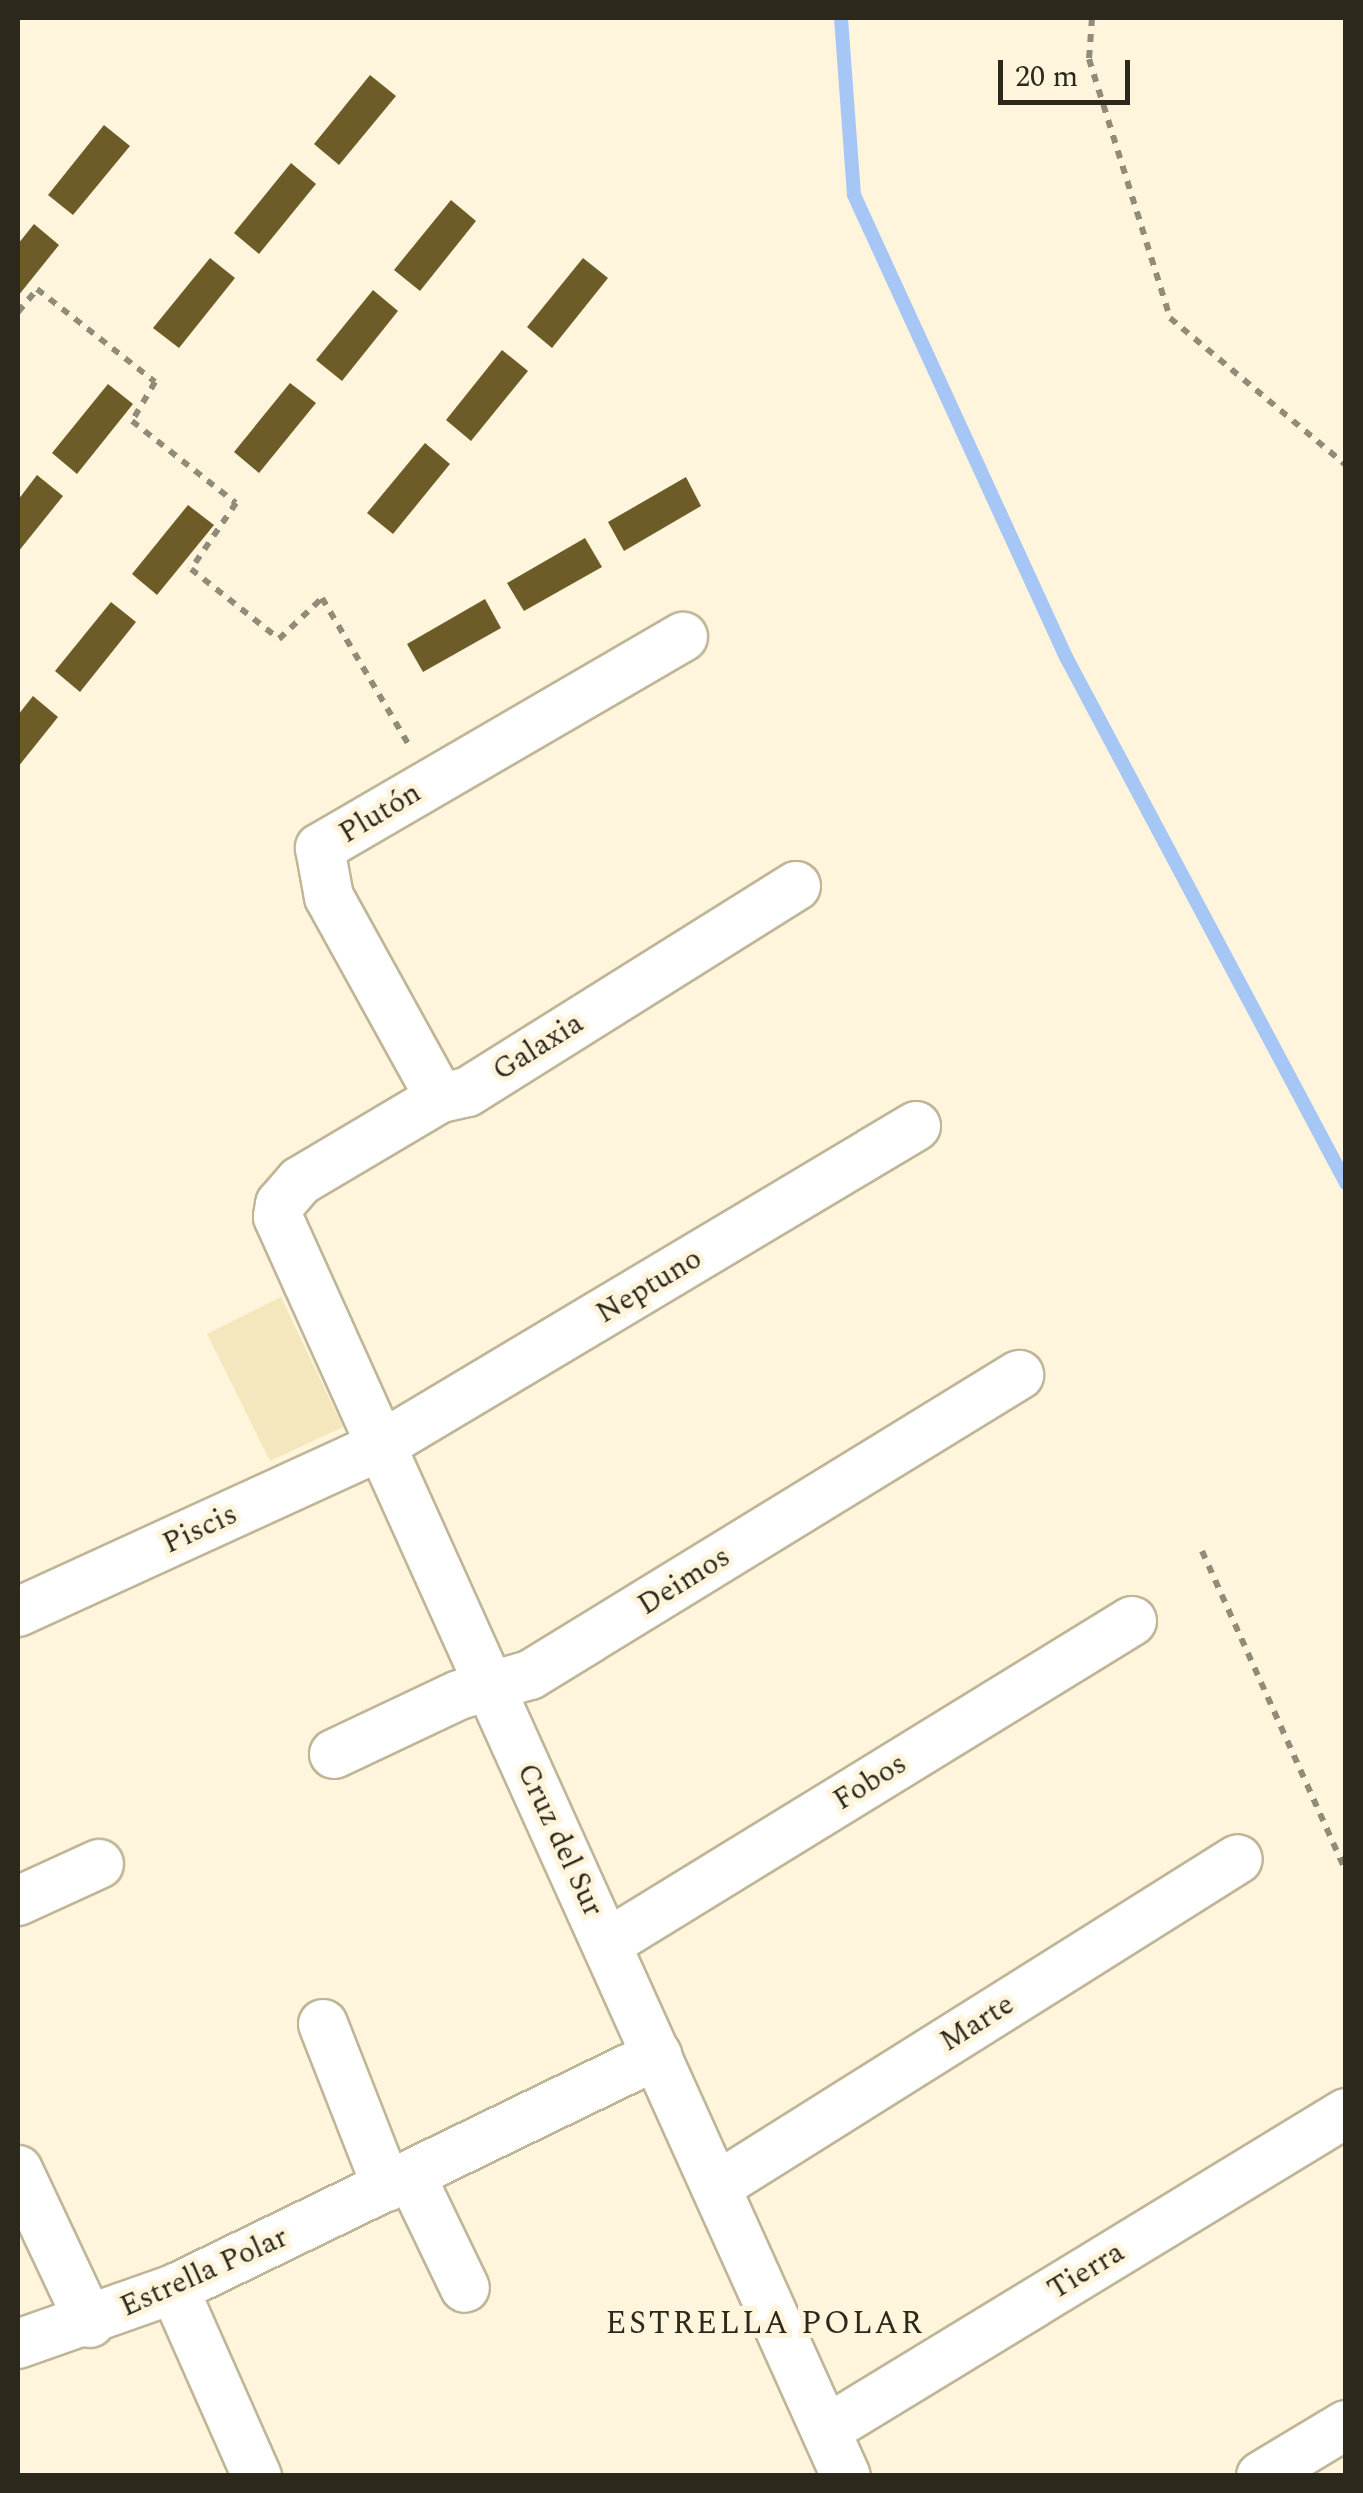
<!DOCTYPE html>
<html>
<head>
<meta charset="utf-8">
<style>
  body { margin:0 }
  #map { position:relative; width:1363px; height:2493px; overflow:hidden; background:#fef5dc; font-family:Spectral,serif }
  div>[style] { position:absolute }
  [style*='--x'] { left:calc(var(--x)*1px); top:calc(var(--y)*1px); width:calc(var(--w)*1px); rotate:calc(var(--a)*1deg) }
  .green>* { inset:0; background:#f5e7bd }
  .stream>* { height:14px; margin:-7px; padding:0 7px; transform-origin:7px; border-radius:7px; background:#a6c7f5 }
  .building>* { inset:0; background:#6d5c27 }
  .path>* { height:6px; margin-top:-3px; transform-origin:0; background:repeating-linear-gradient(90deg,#918b79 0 8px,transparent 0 16px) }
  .roads { filter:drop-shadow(2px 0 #bfb597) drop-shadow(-2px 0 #bfb597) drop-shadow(0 2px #bfb597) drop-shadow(0 -2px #bfb597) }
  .minor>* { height:48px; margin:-24px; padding:0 24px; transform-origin:24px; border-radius:24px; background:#fff }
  span { translate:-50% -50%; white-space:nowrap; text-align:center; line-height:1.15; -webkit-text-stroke:10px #fef5dc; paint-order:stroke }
  .street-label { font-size:30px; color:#2c281c }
  .neighbourhood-label { font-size:32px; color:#2c281c; letter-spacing:2.5px }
  .frame { position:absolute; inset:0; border:20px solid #2c281c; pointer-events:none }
  .scale { position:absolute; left:998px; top:60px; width:132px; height:45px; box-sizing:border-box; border:5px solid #2c281c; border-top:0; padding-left:12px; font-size:30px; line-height:35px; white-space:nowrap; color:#2c281c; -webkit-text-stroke:8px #fef5dc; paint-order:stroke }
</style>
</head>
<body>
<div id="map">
  <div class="green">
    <div style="clip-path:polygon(281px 1297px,343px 1427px,270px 1461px,207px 1334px)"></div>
  </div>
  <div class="stream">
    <div style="--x:841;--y:18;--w:177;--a:85.8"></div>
    <div style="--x:854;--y:195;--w:508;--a:65.35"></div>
    <div style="--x:1066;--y:657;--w:596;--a:61.97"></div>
  </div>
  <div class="building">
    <div style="clip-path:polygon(370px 75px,396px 96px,339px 165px,314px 144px)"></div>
    <div style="clip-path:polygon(104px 125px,130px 146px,73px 215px,48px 195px)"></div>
    <div style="clip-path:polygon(291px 163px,316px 184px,259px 254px,234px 233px)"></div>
    <div style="clip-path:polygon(451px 200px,476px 221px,420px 291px,394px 270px)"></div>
    <div style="clip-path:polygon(34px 224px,59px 245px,18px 296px,18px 244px)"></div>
    <div style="clip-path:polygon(210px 258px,235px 278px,179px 348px,153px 328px)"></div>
    <div style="clip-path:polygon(583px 258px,608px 278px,552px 348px,527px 327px)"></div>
    <div style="clip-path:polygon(373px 290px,398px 311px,342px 381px,316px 360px)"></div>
    <div style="clip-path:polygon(502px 350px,528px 371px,471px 441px,446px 420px)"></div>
    <div style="clip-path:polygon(290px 383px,316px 403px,259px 473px,234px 452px)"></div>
    <div style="clip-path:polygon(108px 384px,133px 404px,77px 474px,52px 453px)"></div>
    <div style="clip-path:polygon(425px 443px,450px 464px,393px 534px,367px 513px)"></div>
    <div style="clip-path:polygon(37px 475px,63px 496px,18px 552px,18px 500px)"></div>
    <div style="clip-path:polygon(686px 477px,701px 506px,624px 551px,608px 522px)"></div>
    <div style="clip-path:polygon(188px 505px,214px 525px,157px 595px,132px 574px)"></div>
    <div style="clip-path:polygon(585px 538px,602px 567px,524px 611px,507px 583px)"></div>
    <div style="clip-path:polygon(485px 599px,501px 628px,423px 672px,407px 644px)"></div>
    <div style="clip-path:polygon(111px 602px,136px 622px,80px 692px,55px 671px)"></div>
    <div style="clip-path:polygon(33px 696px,58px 717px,18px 767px,18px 715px)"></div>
  </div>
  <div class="path">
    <div style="--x:1092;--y:18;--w:41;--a:94.2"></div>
    <div style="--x:1089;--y:59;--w:271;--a:72.6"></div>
    <div style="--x:1170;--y:318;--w:229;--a:39.9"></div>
    <div style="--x:18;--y:312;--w:30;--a:-50"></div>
    <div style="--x:37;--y:289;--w:150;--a:38.2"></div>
    <div style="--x:155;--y:382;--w:45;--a:120.5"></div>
    <div style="--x:132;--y:421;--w:132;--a:38.3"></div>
    <div style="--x:236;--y:503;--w:80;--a:124.3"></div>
    <div style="--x:191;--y:569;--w:112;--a:38.5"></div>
    <div style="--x:279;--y:639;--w:59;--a:-43.6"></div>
    <div style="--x:322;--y:598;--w:173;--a:59.4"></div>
    <div style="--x:1202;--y:1551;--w:351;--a:65.8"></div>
  </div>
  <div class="roads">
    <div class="minor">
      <div style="--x:796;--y:886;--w:388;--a:147.9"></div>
      <div style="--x:467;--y:1092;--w:28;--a:167"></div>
      <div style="--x:440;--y:1098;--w:163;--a:149.3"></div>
      <div style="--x:300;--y:1181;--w:30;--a:131"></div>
      <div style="--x:280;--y:1204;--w:13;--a:99"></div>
      <div style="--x:278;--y:1217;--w:1381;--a:65.72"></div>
      <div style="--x:440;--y:1098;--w:230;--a:-118.9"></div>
      <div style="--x:329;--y:897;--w:50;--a:-100.4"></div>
      <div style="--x:320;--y:848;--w:420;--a:-30.2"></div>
      <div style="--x:18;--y:1612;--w:400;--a:-24.6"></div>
      <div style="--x:382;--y:1445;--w:622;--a:-30.85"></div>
      <div style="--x:334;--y:1754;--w:138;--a:-25.3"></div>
      <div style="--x:459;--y:1695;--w:74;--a:-15.7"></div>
      <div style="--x:530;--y:1675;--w:574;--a:-31.53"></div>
      <div style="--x:18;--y:1901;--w:89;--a:-24.6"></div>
      <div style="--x:608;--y:1943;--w:615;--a:-31.57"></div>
      <div style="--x:323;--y:2024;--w:175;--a:68.6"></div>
      <div style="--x:18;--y:2170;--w:169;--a:64.8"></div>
      <div style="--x:411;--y:2176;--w:124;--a:64.3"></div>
      <div style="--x:716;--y:2187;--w:616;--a:-32.14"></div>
      <div style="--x:174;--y:2289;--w:205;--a:66.1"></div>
      <div style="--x:18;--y:2344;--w:165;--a:-19.4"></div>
      <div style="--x:174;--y:2289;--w:537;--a:-25.85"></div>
      <div style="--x:826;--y:2430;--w:609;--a:-31.37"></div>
      <div style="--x:1261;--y:2476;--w:99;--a:-31"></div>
    </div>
  </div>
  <div class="street-label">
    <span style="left:380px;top:813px;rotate:-31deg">Plutón</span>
    <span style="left:538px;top:1047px;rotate:-32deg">Galaxia</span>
    <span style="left:649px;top:1286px;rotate:-31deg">Neptuno</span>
    <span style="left:200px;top:1529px;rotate:-25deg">Piscis</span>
    <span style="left:684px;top:1581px;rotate:-32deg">Deimos</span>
    <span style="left:870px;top:1782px;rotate:-32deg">Fobos</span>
    <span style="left:560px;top:1840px;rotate:65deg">Cruz del Sur</span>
    <span style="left:977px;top:2023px;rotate:-32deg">Marte</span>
    <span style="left:1086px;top:2271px;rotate:-31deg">Tierra</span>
    <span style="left:204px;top:2272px;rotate:-24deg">Estrella Polar</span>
  </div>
  <div class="neighbourhood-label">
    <span style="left:765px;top:2324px">ESTRELLA POLAR</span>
  </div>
  <div class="frame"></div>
  <div class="scale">20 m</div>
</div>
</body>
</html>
